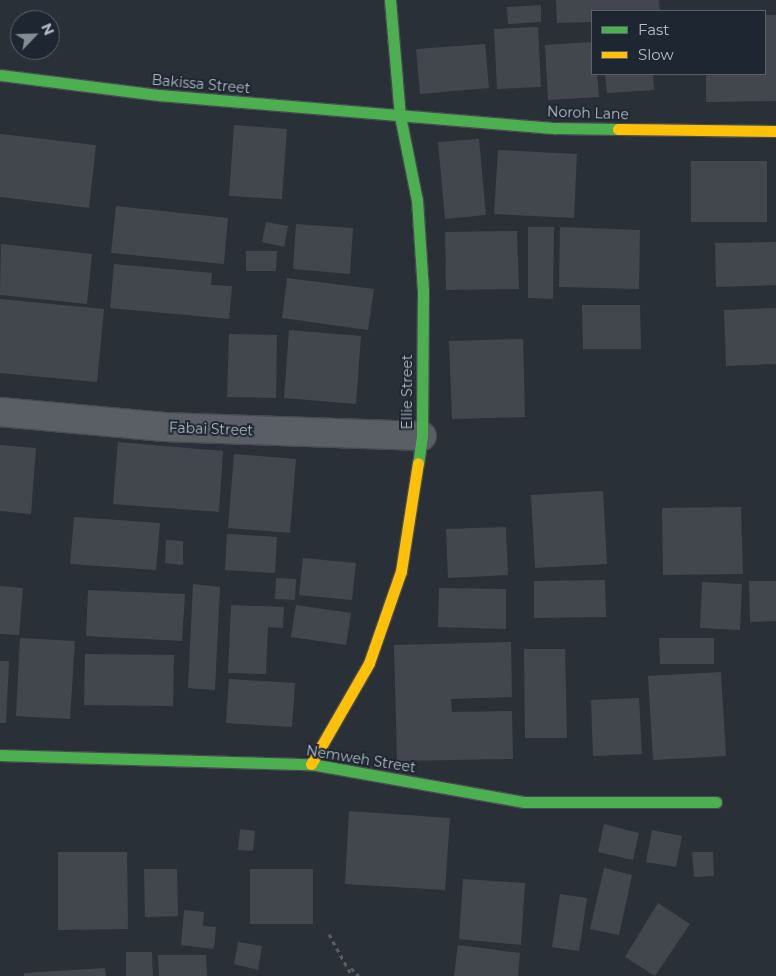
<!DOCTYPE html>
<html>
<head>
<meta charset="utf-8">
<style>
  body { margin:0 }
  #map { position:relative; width:776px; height:976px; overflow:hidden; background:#2a3037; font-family:Montserrat,sans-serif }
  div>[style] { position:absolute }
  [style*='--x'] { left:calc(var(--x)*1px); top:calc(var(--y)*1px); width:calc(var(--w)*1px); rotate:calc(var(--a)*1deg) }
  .building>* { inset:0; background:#42474d }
  .path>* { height:3px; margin-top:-1.5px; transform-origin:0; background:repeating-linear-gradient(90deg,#585e62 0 4px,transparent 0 8px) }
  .roads { filter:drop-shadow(1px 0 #484c52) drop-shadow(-1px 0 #484c52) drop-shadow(0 1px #484c52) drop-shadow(0 -1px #484c52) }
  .street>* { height:28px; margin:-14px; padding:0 14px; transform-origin:14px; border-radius:14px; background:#5a5e65 }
  .fast>* { height:11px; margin:-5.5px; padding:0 5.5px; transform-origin:5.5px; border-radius:5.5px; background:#4caf50 }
  .slow>* { height:11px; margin:-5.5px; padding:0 5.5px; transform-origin:5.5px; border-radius:5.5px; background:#ffc107 }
  span { translate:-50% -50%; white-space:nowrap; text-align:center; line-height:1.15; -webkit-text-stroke:4px #1e2731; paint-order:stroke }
  .street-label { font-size:14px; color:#b5bdc7 }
  .legend { position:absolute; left:591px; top:10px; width:175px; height:65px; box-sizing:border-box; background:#1e2731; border:1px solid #5a636d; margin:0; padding:6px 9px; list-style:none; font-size:15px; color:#b5bdc7 }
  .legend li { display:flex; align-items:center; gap:10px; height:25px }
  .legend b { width:25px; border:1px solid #5a636d }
  .north { position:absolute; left:10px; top:10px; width:50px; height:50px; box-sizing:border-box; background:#1e2731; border:1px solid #5a636d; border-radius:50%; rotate:66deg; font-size:14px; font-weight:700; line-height:20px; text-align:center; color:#b5bdc7 }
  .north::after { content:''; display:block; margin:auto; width:18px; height:22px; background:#848c95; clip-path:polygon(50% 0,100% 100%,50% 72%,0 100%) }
</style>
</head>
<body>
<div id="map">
  <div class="building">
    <div style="clip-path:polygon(556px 0,659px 0,660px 11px,592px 11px,592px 22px,557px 23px)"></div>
    <div style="clip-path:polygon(541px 5px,541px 22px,508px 24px,507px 7px)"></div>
    <div style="clip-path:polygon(765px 15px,776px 15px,776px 101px,706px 102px,706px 74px,765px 74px)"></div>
    <div style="clip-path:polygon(538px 27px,541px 87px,497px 89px,494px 29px)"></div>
    <div style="clip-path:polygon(592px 42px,592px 74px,597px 74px,599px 97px,548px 100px,545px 45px)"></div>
    <div style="clip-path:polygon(485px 44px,489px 88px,420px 94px,416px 49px)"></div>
    <div style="clip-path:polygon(605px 74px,653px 74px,654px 90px,607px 93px)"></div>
    <div style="clip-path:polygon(234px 125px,287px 129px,282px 199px,229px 196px)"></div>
    <div style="clip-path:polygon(0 134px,96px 145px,89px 208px,0 197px)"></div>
    <div style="clip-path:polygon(479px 139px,486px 215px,445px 219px,438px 142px)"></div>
    <div style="clip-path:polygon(498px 150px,577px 154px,574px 218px,494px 214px)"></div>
    <div style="clip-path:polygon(691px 161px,767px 161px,767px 222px,691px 222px)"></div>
    <div style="clip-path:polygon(116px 206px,228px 218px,224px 264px,111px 253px)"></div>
    <div style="clip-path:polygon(266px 222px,288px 226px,284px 247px,262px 242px)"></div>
    <div style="clip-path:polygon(296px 224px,353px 228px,350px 274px,293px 269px)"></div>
    <div style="clip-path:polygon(528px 227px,554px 227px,553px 299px,528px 298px)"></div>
    <div style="clip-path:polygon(560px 227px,640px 230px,639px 289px,559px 287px)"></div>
    <div style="clip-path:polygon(517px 231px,519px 289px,446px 290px,445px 232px)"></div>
    <div style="clip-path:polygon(776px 242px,776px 285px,716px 287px,715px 243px)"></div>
    <div style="clip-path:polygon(1px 244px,92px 254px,87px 304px,0 295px)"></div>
    <div style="clip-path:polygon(246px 251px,277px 251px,276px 271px,246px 271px)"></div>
    <div style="clip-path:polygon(114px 264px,212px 273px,211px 285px,232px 286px,229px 319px,110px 308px)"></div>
    <div style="clip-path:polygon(287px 278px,374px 289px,368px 330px,282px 318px)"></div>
    <div style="clip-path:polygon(0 299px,104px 309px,97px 382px,0 373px)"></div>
    <div style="clip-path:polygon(582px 305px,640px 305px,641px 349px,583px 349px)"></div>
    <div style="clip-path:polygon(776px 308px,776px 364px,726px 366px,724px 310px)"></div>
    <div style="clip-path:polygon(289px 330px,361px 336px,356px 404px,284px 398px)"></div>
    <div style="clip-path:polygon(229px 334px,277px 335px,276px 398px,227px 397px)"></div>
    <div style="clip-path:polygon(523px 339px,525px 417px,452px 419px,449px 341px)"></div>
    <div style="clip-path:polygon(118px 442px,223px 451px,219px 512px,113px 504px)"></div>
    <div style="clip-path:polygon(0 445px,36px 448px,31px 514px,0 511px)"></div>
    <div style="clip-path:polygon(234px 454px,296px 459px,290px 533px,228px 528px)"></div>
    <div style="clip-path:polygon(603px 491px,607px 564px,535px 568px,531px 495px)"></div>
    <div style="clip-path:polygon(741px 507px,743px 574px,663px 575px,662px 508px)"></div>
    <div style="clip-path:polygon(74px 517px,160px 523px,156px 570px,70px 564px)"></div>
    <div style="clip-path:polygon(506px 527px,508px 575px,448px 578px,446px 529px)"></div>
    <div style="clip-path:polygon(227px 534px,277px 537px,275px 573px,225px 570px)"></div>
    <div style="clip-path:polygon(166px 540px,183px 541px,183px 565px,165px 563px)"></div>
    <div style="clip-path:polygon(303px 558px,356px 563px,352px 600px,299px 595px)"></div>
    <div style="clip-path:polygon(276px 578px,296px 579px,295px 600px,275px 599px)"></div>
    <div style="clip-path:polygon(605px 580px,606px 617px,534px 618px,534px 581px)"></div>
    <div style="clip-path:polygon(749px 581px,776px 581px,776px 621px,750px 622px)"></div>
    <div style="clip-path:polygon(702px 582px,742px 584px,740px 630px,700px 628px)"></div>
    <div style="clip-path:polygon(193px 584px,220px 587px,215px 690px,188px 688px)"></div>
    <div style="clip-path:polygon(0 586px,23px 588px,19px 635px,0 634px)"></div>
    <div style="clip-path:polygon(439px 588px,506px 589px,506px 629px,438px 627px)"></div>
    <div style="clip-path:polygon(88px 590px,185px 594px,182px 641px,86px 636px)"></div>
    <div style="clip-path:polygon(231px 605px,284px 607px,283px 628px,268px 627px,266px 674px,228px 673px)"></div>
    <div style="clip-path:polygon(296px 605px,351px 613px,346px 645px,291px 637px)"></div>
    <div style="clip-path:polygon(20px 638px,75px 641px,70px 719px,16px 716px)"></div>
    <div style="clip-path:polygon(659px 638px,714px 638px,714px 664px,660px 664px)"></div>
    <div style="clip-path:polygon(511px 642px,512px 697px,451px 699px,452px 712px,512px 711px,513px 759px,397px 761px,394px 645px)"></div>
    <div style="clip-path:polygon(524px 649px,565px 649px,567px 738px,525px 738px)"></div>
    <div style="clip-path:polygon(85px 654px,174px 655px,173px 706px,84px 705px)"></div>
    <div style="clip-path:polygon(0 661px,9px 661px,6px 723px,0 723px)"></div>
    <div style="clip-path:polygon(721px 672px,726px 756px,653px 760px,648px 676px)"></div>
    <div style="clip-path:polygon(229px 679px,295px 683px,292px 727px,226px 723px)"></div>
    <div style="clip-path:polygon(639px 698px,642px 754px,593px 756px,591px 700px)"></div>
    <div style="clip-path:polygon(349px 811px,450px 818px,445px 890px,345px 884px)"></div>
    <div style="clip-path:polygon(604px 824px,639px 833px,633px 860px,598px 852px)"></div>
    <div style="clip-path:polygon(240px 829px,255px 831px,253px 851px,238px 850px)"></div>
    <div style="clip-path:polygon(652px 830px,682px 836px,676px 867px,646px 862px)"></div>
    <div style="clip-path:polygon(58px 852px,127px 852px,128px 929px,58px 930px)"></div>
    <div style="clip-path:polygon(692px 852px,713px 852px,714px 876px,694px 877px)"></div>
    <div style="clip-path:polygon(604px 868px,632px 875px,619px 935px,590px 929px)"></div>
    <div style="clip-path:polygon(144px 869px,177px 869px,178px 916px,145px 917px)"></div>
    <div style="clip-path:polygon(250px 869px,313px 869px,313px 924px,250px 924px)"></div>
    <div style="clip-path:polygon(463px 879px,525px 883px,521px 945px,459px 939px)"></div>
    <div style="clip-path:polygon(560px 894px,587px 898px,579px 951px,552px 947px)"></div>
    <div style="clip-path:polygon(658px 903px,690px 924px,655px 976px,625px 957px)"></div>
    <div style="clip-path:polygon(184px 910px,204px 912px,203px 926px,216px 927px,214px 949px,181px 945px)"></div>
    <div style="clip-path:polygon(238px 942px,262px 946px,258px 970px,234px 964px)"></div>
    <div style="clip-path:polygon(458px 945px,520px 953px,518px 976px,454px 976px)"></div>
    <div style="clip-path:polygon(126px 952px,152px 952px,153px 976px,126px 976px)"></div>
    <div style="clip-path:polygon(158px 955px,206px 955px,207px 976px,159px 976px)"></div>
    <div style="clip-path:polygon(105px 968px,106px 976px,24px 976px,24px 973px)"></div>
  </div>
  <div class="path">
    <div style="--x:329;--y:934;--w:48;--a:61.3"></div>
    <div style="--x:351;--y:968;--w:11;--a:45"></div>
  </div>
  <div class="roads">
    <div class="street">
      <div style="--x:0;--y:412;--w:165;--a:5.2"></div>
      <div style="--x:164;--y:427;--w:258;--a:2"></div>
    </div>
    <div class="fast">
      <div style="--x:390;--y:0;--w:116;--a:85.1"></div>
      <div style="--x:400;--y:116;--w:86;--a:78.6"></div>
      <div style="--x:417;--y:200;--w:91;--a:86.2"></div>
      <div style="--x:423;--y:291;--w:145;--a:90.4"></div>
      <div style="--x:422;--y:436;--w:27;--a:98"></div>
      <div style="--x:0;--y:75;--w:160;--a:7.2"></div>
      <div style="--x:159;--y:95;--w:398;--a:4.8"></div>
      <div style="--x:556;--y:128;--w:62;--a:0.9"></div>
      <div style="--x:0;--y:755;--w:311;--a:1.7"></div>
      <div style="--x:311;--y:764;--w:217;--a:10.1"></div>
      <div style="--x:525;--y:802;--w:191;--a:0"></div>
    </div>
    <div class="slow">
      <div style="--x:618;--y:129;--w:158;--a:0.7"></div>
      <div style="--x:311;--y:764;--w:116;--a:-60.1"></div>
      <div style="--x:369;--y:663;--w:97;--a:-70.8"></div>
      <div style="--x:401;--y:571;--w:109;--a:-81.1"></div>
    </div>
  </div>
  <div class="street-label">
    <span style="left:201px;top:84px;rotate:5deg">Bakissa Street</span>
    <span style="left:588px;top:113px;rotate:2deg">Noroh Lane</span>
    <span style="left:407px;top:392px;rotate:-90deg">Ellie Street</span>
    <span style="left:211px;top:429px;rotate:2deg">Fabai Street</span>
    <span style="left:361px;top:759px;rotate:9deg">Nemweh Street</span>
  </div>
  <ul class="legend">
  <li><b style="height:6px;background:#4caf50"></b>Fast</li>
  <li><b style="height:6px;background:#ffc107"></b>Slow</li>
  </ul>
  <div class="north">N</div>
</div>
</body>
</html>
